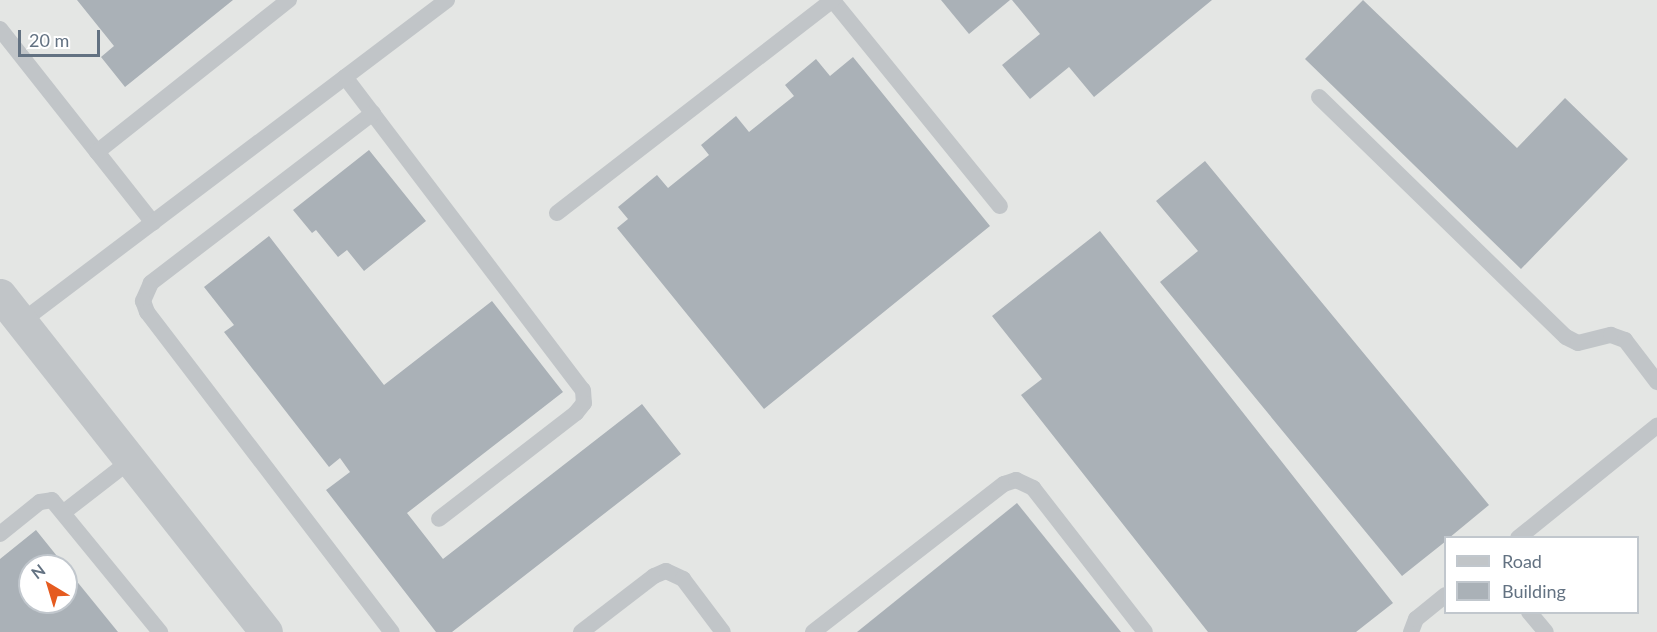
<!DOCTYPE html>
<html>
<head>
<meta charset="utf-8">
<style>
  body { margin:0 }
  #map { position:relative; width:1657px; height:632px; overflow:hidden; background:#f4f4f0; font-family:Lato,sans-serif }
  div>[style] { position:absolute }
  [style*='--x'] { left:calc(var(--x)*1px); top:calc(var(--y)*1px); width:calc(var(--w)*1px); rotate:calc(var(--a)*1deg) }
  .built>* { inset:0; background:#e4e6e4 }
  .building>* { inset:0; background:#aab1b7 }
  .service>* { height:16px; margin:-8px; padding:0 8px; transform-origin:8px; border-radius:8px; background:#c1c5c8 }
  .minor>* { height:33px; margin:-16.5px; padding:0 16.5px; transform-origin:16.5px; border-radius:16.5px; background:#c1c5c8 }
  span { translate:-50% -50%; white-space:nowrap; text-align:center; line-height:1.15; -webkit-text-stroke:6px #fff; paint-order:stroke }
  .legend { position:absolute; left:1444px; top:536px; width:195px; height:78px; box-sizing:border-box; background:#fff; border:2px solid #c1c7cd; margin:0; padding:8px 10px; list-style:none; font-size:18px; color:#637282 }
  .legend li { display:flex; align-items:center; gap:12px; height:30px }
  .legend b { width:30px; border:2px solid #c1c7cd }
  .north { position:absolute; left:18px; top:554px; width:60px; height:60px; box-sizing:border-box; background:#fff; border:2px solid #c1c7cd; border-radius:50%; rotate:322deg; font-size:16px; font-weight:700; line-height:24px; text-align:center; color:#637282 }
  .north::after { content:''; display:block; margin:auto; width:21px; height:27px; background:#e55b20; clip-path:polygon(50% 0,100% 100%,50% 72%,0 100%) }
  .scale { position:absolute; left:18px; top:30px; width:82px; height:27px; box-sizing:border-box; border:3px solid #637282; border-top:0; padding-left:8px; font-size:18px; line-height:21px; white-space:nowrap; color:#637282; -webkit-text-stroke:4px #fff; paint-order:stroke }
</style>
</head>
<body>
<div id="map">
  <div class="built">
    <div style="clip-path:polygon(evenodd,0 0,1657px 0,1657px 632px,0 632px,0 0,1446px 538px,1638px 538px,1638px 612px,1446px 612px,1446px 538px,0 0,30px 566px,66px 566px,66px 602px,30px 602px,30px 566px)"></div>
  </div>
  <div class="building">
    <div style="clip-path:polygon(77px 0,233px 0,125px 87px,101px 57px,114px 46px)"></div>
    <div style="clip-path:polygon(941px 0,1010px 0,969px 34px)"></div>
    <div style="clip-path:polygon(1012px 0,1212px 0,1094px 97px,1069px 67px,1030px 99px,1002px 65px,1040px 34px)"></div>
    <div style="clip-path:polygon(1363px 0,1517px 148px,1565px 98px,1628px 159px,1521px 269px,1305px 59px)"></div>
    <div style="clip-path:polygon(853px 57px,990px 226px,764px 409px,617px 228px,628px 219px,618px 207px,657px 175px,668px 188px,709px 155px,701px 145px,736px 116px,749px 132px,794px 96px,785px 85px,816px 59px,830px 76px)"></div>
    <div style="clip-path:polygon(369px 150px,426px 221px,364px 271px,347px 250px,338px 257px,316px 230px,312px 233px,293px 210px)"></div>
    <div style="clip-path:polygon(1205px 161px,1489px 505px,1449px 538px,1446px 538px,1446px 541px,1402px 576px,1160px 282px,1198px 251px,1156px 201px)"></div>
    <div style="clip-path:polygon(1100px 231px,1393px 603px,1356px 632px,1208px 632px,1021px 395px,1042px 379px,992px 316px)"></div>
    <div style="clip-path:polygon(269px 236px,384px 385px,492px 301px,563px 392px,407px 513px,443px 559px,642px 404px,681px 454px,452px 632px,436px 632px,326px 490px,350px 472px,340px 458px,329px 467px,224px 332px,234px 325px,204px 287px)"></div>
    <div style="clip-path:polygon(1017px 503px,1121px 632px,857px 632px)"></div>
    <div style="clip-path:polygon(36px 530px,65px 566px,30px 566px,30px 602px,66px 602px,66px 568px,118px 632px,0 632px,0 559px)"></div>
  </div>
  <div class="service">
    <div style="--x:834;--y:2;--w:263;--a:50.9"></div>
    <div style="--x:0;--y:29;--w:247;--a:51.7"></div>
    <div style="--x:345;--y:77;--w:393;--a:52.8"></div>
    <div style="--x:583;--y:390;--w:13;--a:86"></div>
    <div style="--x:584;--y:403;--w:13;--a:129"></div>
    <div style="--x:576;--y:413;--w:173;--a:142.3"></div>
    <div style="--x:1319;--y:97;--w:344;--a:44.2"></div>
    <div style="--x:1566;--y:337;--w:13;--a:27"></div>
    <div style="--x:1578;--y:343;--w:34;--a:-14"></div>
    <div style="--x:1611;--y:335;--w:15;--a:20"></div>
    <div style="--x:1625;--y:340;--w:53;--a:52.7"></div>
    <div style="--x:373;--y:113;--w:280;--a:142.6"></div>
    <div style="--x:151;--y:283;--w:20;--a:114"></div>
    <div style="--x:143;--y:301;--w:12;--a:70"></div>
    <div style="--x:147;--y:312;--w:403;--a:52.6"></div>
    <div style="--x:97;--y:152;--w:245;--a:-38.4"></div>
    <div style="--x:557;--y:213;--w:349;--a:-37.7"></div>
    <div style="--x:21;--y:322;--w:534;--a:-37.08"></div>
    <div style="--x:64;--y:512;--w:85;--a:-37.8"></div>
    <div style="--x:0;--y:534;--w:51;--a:-38.7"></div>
    <div style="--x:40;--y:502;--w:12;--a:-9"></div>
    <div style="--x:52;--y:500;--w:171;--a:50.7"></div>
    <div style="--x:1518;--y:538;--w:179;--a:-38.9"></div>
    <div style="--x:1529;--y:612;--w:26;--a:50"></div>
    <div style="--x:581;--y:632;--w:92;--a:-37.5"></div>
    <div style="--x:654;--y:576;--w:13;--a:-23"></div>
    <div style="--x:666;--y:571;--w:19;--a:25"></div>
    <div style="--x:683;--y:579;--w:66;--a:53"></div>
    <div style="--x:813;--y:632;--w:242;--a:-37.8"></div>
    <div style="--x:1004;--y:484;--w:13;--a:-18"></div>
    <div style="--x:1016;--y:480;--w:19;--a:25"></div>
    <div style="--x:1033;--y:488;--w:182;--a:52.1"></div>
    <div style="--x:1411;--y:632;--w:14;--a:-69"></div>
    <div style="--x:1416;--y:619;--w:38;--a:-39"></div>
  </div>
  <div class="minor">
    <div style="--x:0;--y:295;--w:429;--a:51.7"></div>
  </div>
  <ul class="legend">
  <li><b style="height:8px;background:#c1c5c8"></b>Road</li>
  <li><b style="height:16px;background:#aab1b7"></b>Building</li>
  </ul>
  <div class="north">N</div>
  <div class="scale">20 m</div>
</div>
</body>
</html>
